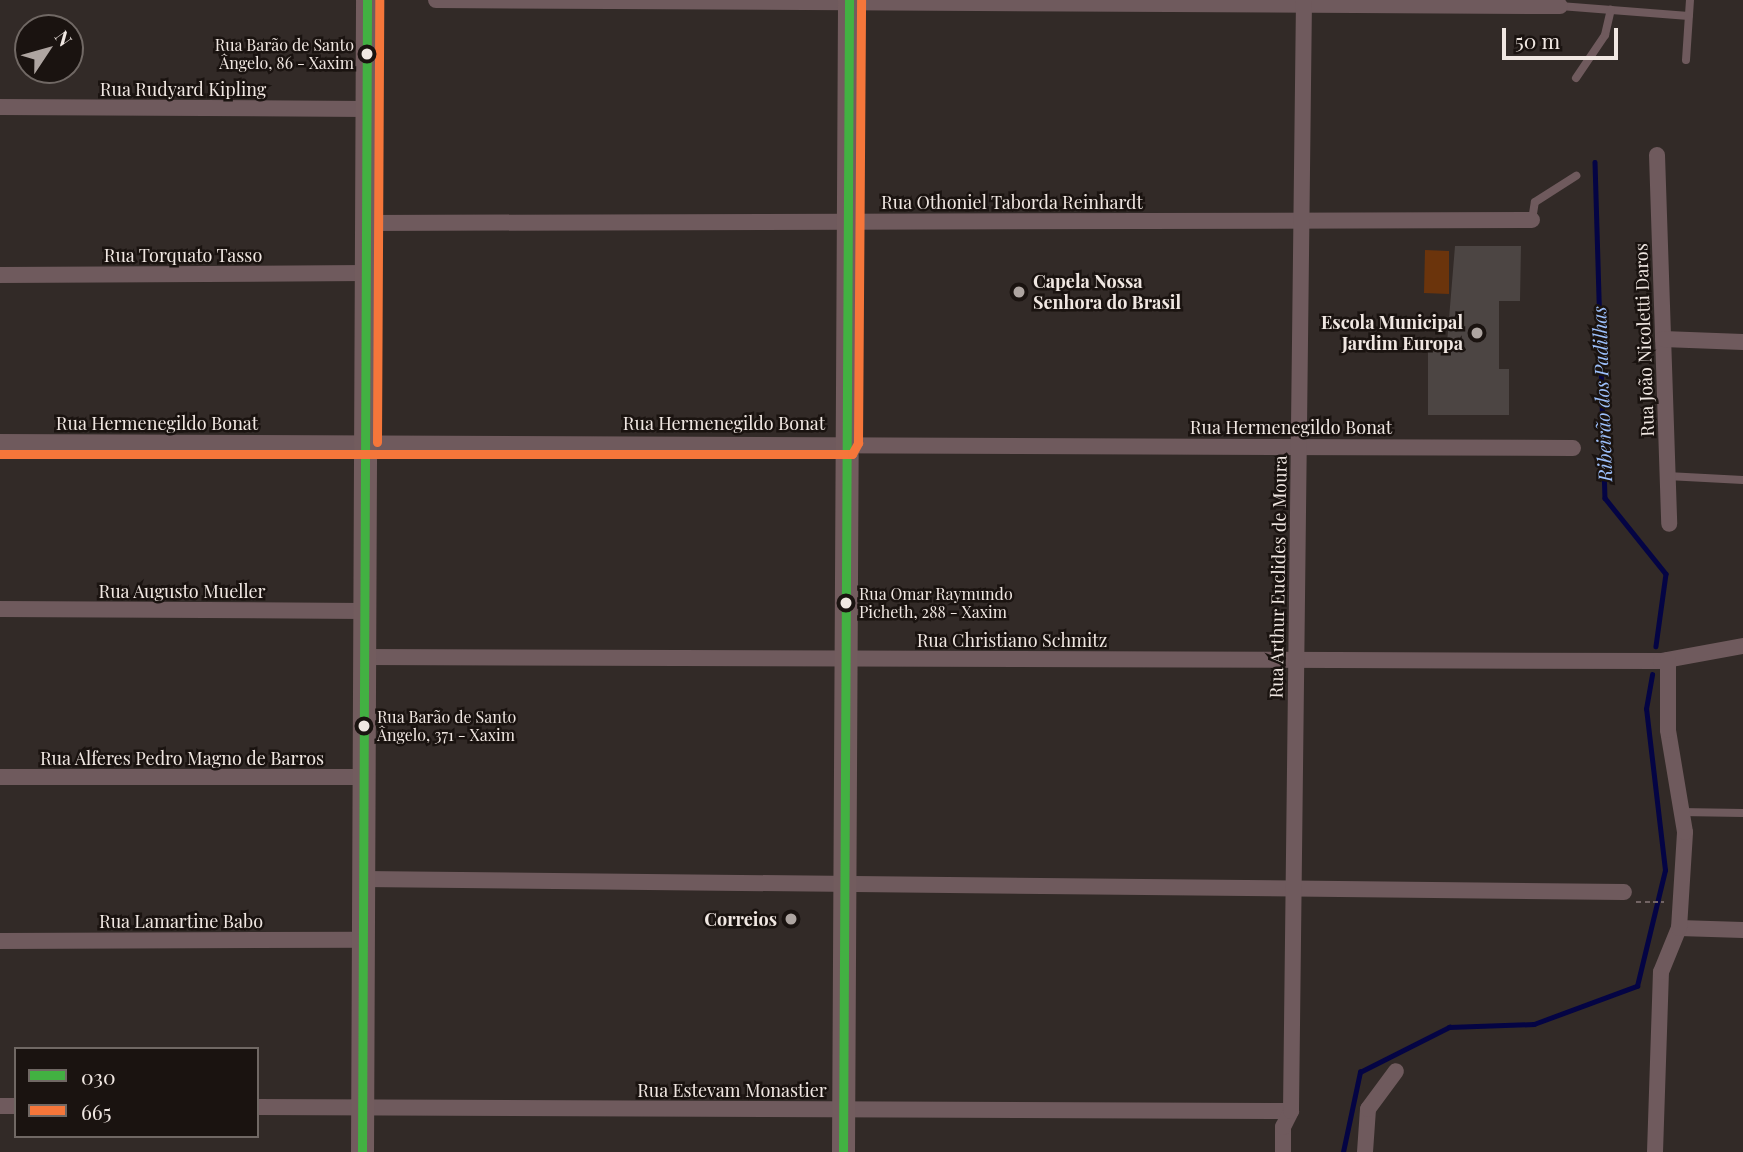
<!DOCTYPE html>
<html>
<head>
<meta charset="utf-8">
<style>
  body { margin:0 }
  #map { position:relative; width:1743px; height:1152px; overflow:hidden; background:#322a27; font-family:"Playfair Display",serif }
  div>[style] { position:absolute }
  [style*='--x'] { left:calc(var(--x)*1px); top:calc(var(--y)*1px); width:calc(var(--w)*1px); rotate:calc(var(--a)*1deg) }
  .green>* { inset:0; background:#6b340c }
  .stream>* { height:4.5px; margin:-2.25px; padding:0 2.25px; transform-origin:2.25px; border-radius:2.25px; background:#040444 }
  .building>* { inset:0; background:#4c4543 }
  .path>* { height:2.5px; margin-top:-1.25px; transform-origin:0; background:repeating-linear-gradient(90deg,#726464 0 5px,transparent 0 8.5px) }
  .lane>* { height:8px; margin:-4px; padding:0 4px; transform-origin:4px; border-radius:4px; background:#6f5a5d }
  .street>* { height:16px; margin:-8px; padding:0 8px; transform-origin:8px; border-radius:8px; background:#6f5a5d }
  .secondary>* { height:23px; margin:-11.5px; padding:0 11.5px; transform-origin:11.5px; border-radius:11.5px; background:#725c5e }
  .bus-1>* { height:9px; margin:-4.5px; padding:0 4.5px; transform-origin:4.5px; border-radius:4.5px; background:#42b142 }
  .bus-2>* { height:9px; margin:-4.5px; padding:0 4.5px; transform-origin:4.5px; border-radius:4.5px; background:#f5763a }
  .dots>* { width:19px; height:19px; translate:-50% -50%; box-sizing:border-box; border:4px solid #1a1310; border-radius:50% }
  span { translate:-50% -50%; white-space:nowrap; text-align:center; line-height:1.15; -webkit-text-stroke:5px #1a1310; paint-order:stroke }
  .bus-label { font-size:16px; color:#f0e7e2 }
  .right { translate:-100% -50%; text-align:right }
  .left { translate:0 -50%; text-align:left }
  .street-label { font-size:18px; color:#f0e7e2 }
  .poi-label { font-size:18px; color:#f0e7e2; font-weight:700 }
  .water-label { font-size:19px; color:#9dc0fc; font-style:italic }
  .legend { position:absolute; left:14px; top:1047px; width:245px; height:91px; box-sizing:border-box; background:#1a1310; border:2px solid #706864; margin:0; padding:9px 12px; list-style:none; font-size:21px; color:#f0e7e2 }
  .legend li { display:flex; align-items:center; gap:14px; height:35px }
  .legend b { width:35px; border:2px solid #706864 }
  .north { position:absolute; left:14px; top:14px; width:70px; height:70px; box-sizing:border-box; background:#1a1310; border:2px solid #706864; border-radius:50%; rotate:54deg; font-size:19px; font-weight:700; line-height:28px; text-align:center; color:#f0e7e2 }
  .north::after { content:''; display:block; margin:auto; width:24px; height:32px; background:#aea5a1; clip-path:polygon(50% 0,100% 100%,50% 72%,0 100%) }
  .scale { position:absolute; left:1502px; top:28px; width:116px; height:32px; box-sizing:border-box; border:4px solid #f0e7e2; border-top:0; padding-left:9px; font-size:21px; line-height:24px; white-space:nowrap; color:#f0e7e2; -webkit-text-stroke:5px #1a1310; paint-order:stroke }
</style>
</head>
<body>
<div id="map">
  <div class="green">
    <div style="clip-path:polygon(1425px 250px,1449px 251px,1449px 294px,1424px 293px)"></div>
  </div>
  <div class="stream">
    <div style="--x:1595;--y:162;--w:336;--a:88.3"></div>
    <div style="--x:1605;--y:498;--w:97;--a:51.2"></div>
    <div style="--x:1666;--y:574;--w:73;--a:97.9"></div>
    <div style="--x:1343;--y:1152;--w:82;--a:-78"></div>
    <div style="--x:1360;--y:1072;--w:100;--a:-26.8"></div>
    <div style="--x:1449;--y:1027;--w:85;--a:-2"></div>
    <div style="--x:1534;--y:1024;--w:110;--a:-20.3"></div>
    <div style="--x:1637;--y:986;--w:119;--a:-76.4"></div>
    <div style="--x:1665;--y:870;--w:162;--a:-96.7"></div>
    <div style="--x:1646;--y:709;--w:35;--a:-80"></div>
  </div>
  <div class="building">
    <div style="clip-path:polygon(1455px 246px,1521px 246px,1520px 301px,1499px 301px,1499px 369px,1509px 369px,1509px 415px,1428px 415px,1428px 343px,1447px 343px)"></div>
  </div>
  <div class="path">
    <div style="--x:1636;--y:902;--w:28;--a:0"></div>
  </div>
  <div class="lane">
    <div style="--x:1560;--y:6;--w:129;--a:4.4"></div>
    <div style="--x:1686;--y:60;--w:60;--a:-86.2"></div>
    <div style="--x:1576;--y:78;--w:52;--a:-56"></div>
    <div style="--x:1605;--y:35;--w:26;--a:-77"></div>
    <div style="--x:1532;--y:220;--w:18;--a:-81"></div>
    <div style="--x:1535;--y:202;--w:49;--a:-32.4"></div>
    <div style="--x:1667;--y:476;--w:76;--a:3"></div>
    <div style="--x:1680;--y:812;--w:63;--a:0.9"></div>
  </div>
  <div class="street">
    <div style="--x:436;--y:0;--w:1124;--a:0.31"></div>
    <div style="--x:0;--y:107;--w:367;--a:0.3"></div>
    <div style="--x:1657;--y:155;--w:369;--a:88.1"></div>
    <div style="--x:366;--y:223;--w:1166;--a:-0.15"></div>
    <div style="--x:0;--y:275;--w:366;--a:-0.3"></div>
    <div style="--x:1663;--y:339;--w:80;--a:2.1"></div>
    <div style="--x:0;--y:442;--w:1573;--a:0.22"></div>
    <div style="--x:0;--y:609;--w:364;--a:0.3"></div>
    <div style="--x:364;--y:657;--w:1297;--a:0.18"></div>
    <div style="--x:1661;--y:661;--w:83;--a:-10.4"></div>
    <div style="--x:0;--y:777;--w:364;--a:0"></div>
    <div style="--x:363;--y:879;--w:1261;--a:0.59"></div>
    <div style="--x:1679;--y:928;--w:64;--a:1.8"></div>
    <div style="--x:0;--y:941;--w:363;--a:-0.2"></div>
    <div style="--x:0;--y:1106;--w:16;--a:0"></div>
    <div style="--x:257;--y:1107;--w:1034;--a:0.22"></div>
    <div style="--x:1283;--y:1152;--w:25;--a:-90"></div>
    <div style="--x:1283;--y:1127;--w:18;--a:-63"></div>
    <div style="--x:1291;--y:1111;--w:1111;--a:-89.33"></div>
    <div style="--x:1365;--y:1152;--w:43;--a:-86"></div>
    <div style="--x:1368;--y:1109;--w:47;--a:-53.6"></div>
    <div style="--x:1655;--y:1152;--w:180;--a:-88.1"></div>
    <div style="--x:1661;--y:972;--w:48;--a:-67.8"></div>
    <div style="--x:1679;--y:928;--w:96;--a:-86.4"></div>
    <div style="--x:1685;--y:832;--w:103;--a:-99.5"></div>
    <div style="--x:1668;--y:730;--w:70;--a:-90"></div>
  </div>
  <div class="secondary">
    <div style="--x:362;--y:1152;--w:1152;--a:-89.75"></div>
    <div style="--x:843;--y:1152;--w:1152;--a:-89.7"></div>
  </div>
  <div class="bus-1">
    <div style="--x:362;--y:1152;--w:1152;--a:-89.75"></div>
    <div style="--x:843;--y:1152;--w:1152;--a:-89.7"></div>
  </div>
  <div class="bus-2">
    <div style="--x:377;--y:442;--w:442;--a:-89.7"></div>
    <div style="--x:0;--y:454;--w:852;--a:0"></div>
    <div style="--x:852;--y:454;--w:13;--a:-61"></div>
    <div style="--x:858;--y:443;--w:443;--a:-89.6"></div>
  </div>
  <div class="dots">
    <div style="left:367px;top:54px;background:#f0e7e2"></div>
    <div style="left:1019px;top:292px;background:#aea5a1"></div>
    <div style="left:1477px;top:333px;background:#aea5a1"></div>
    <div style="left:846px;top:603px;background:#f0e7e2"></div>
    <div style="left:364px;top:726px;background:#f0e7e2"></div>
    <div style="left:791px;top:919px;background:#aea5a1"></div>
  </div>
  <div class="bus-label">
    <span class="right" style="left:354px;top:54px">Rua Barão de Santo<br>Ângelo, 86 - Xaxim</span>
    <span class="left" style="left:859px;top:603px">Rua Omar Raymundo<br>Picheth, 288 - Xaxim</span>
    <span class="left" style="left:377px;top:726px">Rua Barão de Santo<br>Ângelo, 371 - Xaxim</span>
  </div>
  <div class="street-label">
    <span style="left:183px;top:89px">Rua Rudyard Kipling</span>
    <span style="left:1012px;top:202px">Rua Othoniel Taborda Reinhardt</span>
    <span style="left:183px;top:255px">Rua Torquato Tasso</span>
    <span style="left:1644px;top:340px;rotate:-92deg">Rua João Nicoletti Daros</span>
    <span style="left:157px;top:423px">Rua Hermenegildo Bonat</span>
    <span style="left:724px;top:423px">Rua Hermenegildo Bonat</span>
    <span style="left:1291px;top:427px">Rua Hermenegildo Bonat</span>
    <span style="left:1278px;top:577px;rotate:-89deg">Rua Arthur Euclides de Moura</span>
    <span style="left:182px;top:591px">Rua Augusto Mueller</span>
    <span style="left:1012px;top:640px">Rua Christiano Schmitz</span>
    <span style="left:182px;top:758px">Rua Alferes Pedro Magno de Barros</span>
    <span style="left:181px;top:921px">Rua Lamartine Babo</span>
    <span style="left:732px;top:1090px">Rua Estevam Monastier</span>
  </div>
  <div class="poi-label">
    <span class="left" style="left:1033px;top:292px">Capela Nossa<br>Senhora do Brasil</span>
    <span class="right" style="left:1463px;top:333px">Escola Municipal<br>Jardim Europa</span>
    <span class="right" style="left:777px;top:919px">Correios</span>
  </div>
  <div class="water-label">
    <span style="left:1602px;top:394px;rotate:-92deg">Ribeirão dos Padilhas</span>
  </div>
  <ul class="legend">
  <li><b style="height:9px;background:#42b142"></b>030</li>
  <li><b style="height:9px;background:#f5763a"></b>665</li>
  </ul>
  <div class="north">N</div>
  <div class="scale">50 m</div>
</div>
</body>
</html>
